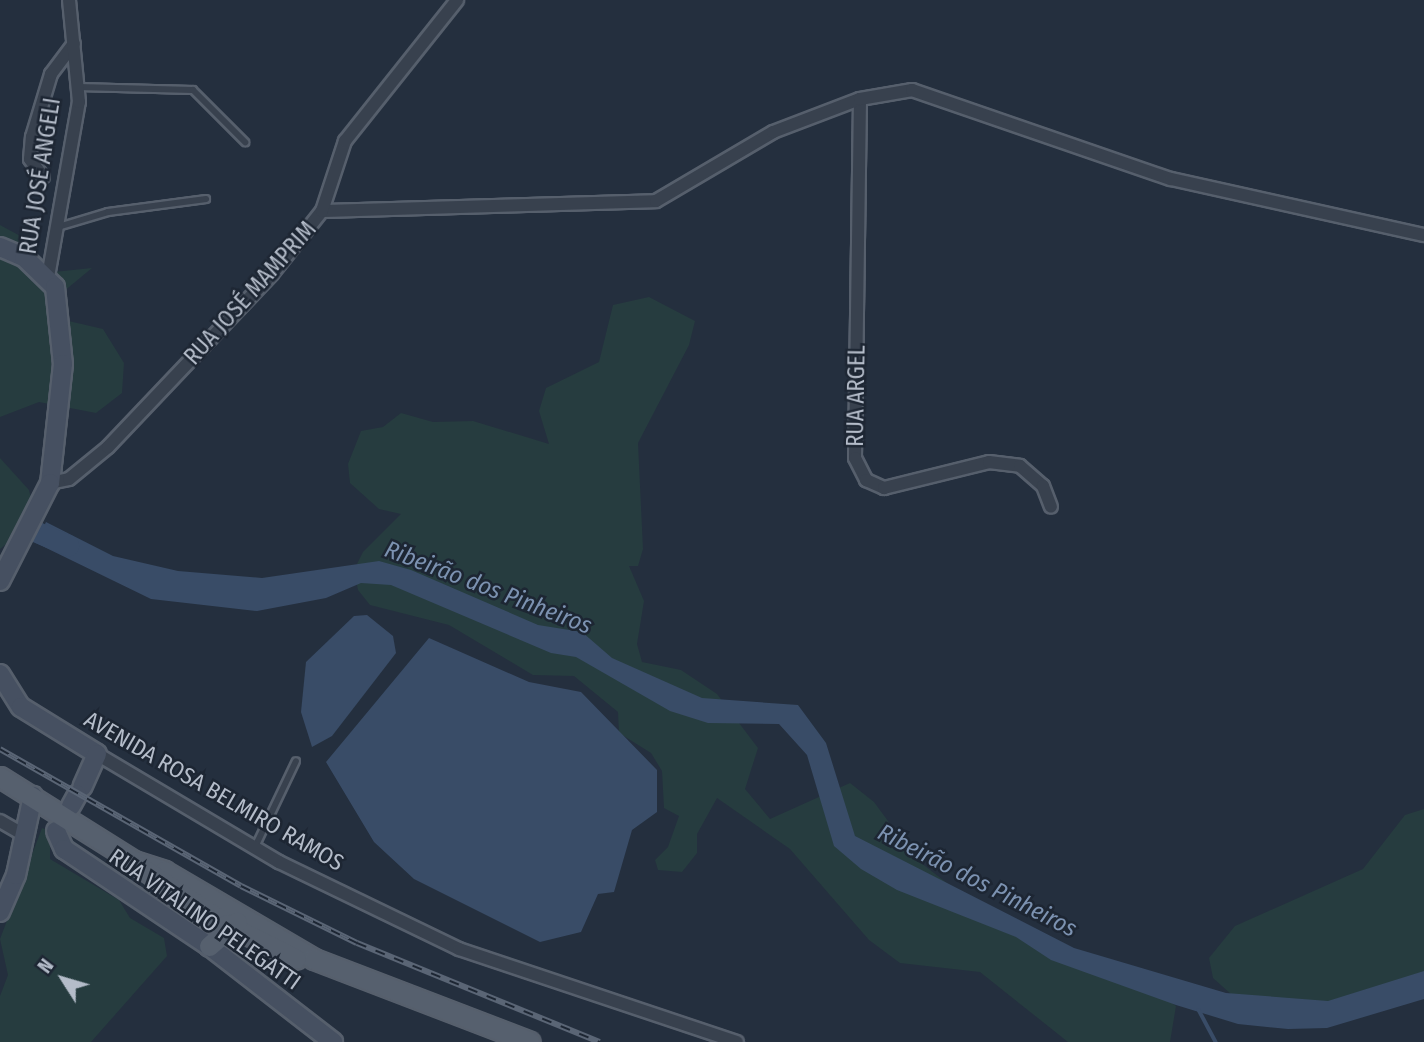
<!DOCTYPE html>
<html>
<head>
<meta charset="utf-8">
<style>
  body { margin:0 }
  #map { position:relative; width:1424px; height:1042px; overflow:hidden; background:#242f3e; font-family:"Fira Sans Condensed",sans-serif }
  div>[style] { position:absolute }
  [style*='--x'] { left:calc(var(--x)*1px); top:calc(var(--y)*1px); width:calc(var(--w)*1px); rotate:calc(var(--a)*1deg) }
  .green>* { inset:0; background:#263c3f }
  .water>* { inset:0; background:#394c67 }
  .stream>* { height:3.5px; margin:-1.75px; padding:0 1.75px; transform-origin:1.75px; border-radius:1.75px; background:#394c67 }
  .river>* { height:21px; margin:-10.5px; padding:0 10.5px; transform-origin:10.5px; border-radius:10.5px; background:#394c67 }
  .roads { filter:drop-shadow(2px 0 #565f6c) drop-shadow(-2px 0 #565f6c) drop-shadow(0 2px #565f6c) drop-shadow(0 -2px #565f6c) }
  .service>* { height:6px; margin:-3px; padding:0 3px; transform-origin:3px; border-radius:3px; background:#38414e }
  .minor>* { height:12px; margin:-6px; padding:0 6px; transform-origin:6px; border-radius:6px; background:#38414e }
  .secondary>* { height:18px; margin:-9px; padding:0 9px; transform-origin:9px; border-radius:9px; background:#465061 }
  .primary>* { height:19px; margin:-9.5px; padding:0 9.5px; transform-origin:9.5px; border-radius:9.5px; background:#56606e }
  .rail>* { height:6px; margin-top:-3px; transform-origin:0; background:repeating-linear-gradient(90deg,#1d2633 0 10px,#5a6575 0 20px); box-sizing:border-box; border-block:2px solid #5a6575 }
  span { translate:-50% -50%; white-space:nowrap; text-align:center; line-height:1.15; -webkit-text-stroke:5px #1d2633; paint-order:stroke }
  .street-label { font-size:23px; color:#b4bcc9 }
  .water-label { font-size:24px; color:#7c92b1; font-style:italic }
  .north { position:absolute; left:28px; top:944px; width:70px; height:70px; -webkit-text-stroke:5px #1d2633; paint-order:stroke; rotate:307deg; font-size:19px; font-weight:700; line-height:28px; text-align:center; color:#b4bcc9 }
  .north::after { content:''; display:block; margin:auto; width:24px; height:32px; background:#b4bcc9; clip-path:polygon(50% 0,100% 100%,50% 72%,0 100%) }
</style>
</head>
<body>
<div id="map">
  <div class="green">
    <div style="clip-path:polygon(0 225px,24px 238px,31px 262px,44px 273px,92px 268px,57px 297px,60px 319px,103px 329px,124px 363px,122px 393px,96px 413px,39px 402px,0 417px)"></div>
    <div style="clip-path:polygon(649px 297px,695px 321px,689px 345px,638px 443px,643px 549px,638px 566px,629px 566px,644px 601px,637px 644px,642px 662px,681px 670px,717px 694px,758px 748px,745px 789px,770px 819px,850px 783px,874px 802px,916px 859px,997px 922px,1105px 979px,1161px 995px,1176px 1006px,1170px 1042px,1068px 1042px,980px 972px,900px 963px,869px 940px,790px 849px,717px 798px,697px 834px,697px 853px,682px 872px,658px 870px,655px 860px,668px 847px,679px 816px,664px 808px,662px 771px,651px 753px,619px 733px,618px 712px,574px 676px,533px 675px,449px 625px,370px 605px,358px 590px,354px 570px,363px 552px,401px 514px,379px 509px,350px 483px,348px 464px,361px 431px,383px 427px,401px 413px,433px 422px,473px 421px,549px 444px,539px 411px,546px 388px,599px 362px,613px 305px)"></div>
    <div style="clip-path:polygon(0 458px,29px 490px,32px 502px,13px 539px,0 549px)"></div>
    <div style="clip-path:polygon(1424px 809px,1424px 979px,1351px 1018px,1241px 1003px,1213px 978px,1209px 958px,1235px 926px,1363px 869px,1405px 815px)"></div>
    <div style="clip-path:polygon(42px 828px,50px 831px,50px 859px,119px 900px,130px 918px,164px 938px,167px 956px,91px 1042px,0 1042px,0 996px,8px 975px,0 939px)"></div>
  </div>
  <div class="water">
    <div style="clip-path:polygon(46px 522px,113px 556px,178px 571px,262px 578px,379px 561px,411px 570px,538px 625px,582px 632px,612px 658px,702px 698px,798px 705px,826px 743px,855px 836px,1074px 948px,1226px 993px,1328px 1001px,1424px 971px,1424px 999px,1327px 1028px,1288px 1029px,1238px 1024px,1176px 1005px,1051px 960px,1016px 937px,897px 890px,861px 869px,834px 846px,807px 755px,779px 724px,708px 723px,670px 711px,576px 657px,551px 653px,391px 585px,361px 583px,326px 598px,257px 611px,151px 599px,36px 543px)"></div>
    <div style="clip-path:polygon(367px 615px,393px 636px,396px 653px,332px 736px,312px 747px,301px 712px,306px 662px,354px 616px)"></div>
    <div style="clip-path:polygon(429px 638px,529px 682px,581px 692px,657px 770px,657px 812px,632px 830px,614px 892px,598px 894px,581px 932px,540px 942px,414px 879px,374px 842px,326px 762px)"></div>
  </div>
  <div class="stream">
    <div style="--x:1199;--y:1010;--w:36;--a:62"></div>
  </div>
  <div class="river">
    <div style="--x:37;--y:532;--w:34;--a:23"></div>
  </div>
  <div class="roads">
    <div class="service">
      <div style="--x:78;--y:87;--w:115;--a:1.5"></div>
      <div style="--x:193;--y:90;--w:74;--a:45"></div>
      <div style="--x:58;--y:227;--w:52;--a:-16.7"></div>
      <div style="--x:108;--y:212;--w:99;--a:-7.6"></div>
      <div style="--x:255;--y:847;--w:95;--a:-64.5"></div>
    </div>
    <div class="minor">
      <div style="--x:860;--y:99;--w:359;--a:90.8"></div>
      <div style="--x:855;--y:458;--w:25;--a:63"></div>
      <div style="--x:866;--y:480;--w:20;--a:24"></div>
      <div style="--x:884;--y:488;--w:108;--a:-13.9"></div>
      <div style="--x:989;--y:462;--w:31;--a:7"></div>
      <div style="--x:1020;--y:466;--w:30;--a:41"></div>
      <div style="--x:1043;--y:486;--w:22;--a:69"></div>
      <div style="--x:43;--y:177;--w:22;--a:-126"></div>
      <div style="--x:30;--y:159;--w:22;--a:-85"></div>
      <div style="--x:32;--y:137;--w:66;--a:-73.2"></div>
      <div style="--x:51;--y:74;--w:38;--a:-53"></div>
      <div style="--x:322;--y:211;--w:334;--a:-1.7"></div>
      <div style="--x:656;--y:201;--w:136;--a:-30.5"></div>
      <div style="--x:773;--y:132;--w:93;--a:-20.8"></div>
      <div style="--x:860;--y:99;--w:53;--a:-9.8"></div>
      <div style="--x:912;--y:90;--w:274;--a:19"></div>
      <div style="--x:1171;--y:179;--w:259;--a:12.5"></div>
      <div style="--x:48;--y:277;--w:178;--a:-80"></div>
      <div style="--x:79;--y:102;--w:102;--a:-95.6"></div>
      <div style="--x:50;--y:483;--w:19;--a:-12"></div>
      <div style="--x:69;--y:479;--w:50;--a:-39.4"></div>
      <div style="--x:108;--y:447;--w:238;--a:-46.5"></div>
      <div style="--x:272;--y:274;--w:80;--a:-51.6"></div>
      <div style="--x:322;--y:211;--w:74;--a:-71.8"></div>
      <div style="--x:345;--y:141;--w:180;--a:-51.5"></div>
      <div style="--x:97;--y:754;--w:212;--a:30.7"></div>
      <div style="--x:279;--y:862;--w:200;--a:25.8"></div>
      <div style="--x:459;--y:949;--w:293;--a:18.5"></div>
      <div style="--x:0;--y:821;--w:30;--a:30"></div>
    </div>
    <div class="secondary">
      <div style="--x:0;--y:247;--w:26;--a:23"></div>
      <div style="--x:24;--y:257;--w:43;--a:44.1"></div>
      <div style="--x:55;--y:287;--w:77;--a:84.1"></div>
      <div style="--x:63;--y:364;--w:120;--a:96.2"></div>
      <div style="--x:50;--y:483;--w:110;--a:117"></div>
      <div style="--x:0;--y:674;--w:39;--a:58"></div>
      <div style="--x:21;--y:707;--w:89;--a:31.7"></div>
      <div style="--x:97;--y:754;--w:36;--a:114"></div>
      <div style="--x:71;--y:806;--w:13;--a:-61"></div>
      <div style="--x:56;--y:831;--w:20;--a:66"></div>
      <div style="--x:64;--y:849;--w:174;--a:33.8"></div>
      <div style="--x:209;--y:946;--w:157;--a:37.7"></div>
      <div style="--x:0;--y:912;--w:40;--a:-66.6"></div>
      <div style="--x:16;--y:875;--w:81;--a:-77.9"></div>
    </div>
    <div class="primary">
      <div style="--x:0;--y:777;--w:158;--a:32.1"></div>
      <div style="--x:134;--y:861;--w:32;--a:18"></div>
      <div style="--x:164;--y:871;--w:174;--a:30.4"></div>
      <div style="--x:314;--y:959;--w:231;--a:21"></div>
      <div style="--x:139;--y:866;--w:105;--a:33.4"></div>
      <div style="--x:227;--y:924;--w:77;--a:26.9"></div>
      <div style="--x:209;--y:946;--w:37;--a:-41"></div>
    </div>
  </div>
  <div class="rail">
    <div style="--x:0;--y:749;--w:277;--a:29.6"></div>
    <div style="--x:241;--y:886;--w:129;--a:26.2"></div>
    <div style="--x:357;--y:943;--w:262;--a:22.2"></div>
  </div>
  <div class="street-label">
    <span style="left:40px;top:176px;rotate:-81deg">RUA JOSÉ ANGELI</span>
    <span style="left:250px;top:293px;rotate:-48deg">RUA JOSÉ MAMPRIM</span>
    <span style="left:856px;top:396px;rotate:-89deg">RUA ARGEL</span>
    <span style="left:214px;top:791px;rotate:30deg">AVENIDA ROSA BELMIRO RAMOS</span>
    <span style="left:205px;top:919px;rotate:35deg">RUA VITALINO PELEGATTI</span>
  </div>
  <div class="water-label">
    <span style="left:488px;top:588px;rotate:21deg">Ribeirão dos Pinheiros</span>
    <span style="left:977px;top:881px;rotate:27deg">Ribeirão dos Pinheiros</span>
  </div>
  <div class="north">N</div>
</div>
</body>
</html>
